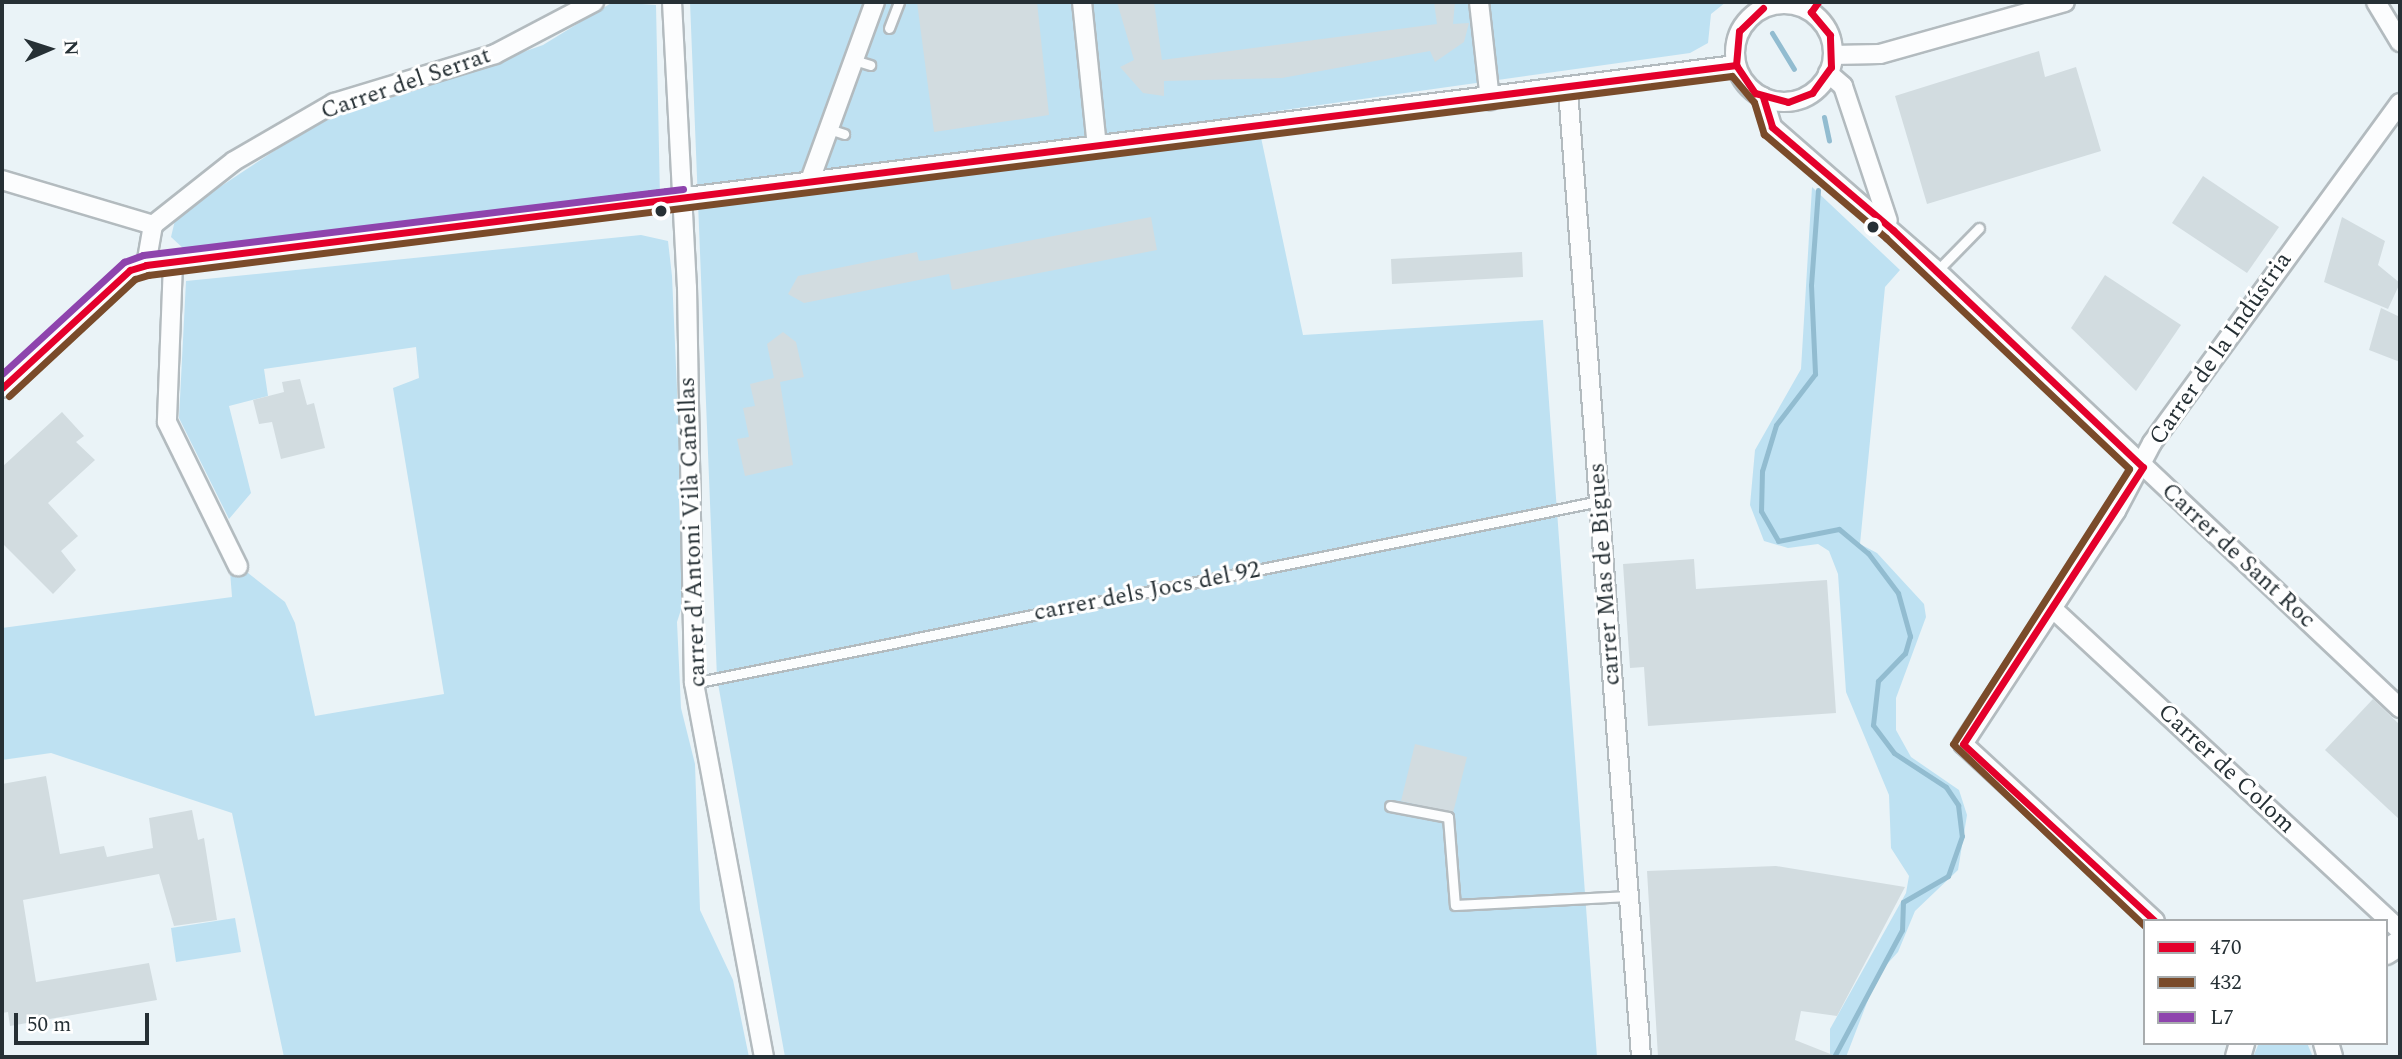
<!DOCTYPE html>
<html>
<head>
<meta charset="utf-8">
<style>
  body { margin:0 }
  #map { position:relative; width:2402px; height:1059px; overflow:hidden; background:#eaf3f7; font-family:Spectral,serif }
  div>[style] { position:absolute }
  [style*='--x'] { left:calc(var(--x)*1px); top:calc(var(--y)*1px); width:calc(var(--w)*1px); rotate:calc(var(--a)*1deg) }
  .green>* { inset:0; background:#bee1f2 }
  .stream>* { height:5px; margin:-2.5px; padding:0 2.5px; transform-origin:2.5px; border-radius:2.5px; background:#92bcd0 }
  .building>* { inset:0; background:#d2dce0 }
  .roads { filter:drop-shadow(2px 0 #b3bbbf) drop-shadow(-2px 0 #b3bbbf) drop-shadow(0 2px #b3bbbf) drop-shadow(0 -2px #b3bbbf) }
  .lane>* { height:9px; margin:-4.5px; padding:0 4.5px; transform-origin:4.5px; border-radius:4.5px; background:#fcfdfe }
  .street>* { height:18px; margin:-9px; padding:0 9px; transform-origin:9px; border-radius:9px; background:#fcfdfe }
  .street>.ring { margin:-9px; padding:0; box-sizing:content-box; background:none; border:18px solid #fcfdfe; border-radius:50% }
  .secondary>* { height:24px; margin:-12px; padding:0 12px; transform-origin:12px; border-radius:12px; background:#fcfdfe }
  .bus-1>* { height:7px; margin:-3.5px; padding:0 3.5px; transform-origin:3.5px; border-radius:3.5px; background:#e4002b }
  .bus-2>* { height:7px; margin:-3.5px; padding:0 3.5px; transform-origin:3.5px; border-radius:3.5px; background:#7a4b2a }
  .bus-3>* { height:7px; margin:-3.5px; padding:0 3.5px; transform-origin:3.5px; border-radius:3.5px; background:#8e44ad }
  .dots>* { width:19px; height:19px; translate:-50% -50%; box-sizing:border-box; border:4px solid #fff; border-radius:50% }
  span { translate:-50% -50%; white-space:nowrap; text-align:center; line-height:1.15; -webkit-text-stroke:6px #fff; paint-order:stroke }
  .street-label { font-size:24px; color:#263035 }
  .frame { position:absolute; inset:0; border:4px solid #263035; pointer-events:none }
  .legend { position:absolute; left:2143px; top:919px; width:245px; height:126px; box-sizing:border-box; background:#fff; border:2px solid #a8acae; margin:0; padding:9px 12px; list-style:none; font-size:21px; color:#263035 }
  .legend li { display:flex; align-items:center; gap:14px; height:35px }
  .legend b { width:35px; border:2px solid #a8acae }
  .north { position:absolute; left:14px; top:14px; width:70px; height:70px; -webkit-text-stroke:5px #fff; paint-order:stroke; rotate:87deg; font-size:19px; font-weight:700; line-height:28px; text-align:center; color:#263035 }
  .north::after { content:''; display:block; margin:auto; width:24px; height:32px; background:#263035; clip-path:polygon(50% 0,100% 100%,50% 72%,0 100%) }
  .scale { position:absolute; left:14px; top:1013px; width:135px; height:32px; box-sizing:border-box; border:4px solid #263035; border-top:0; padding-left:9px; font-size:21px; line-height:24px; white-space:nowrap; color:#263035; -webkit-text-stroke:5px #fff; paint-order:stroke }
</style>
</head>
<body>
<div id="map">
  <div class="green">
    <div style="clip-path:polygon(613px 2px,656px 5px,660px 198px,185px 250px,171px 237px,176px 216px,315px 124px,543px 45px)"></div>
    <div style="clip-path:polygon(690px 2px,1726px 2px,1711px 14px,1708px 43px,1690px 53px,1256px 114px,1303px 335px,1543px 320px,1597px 1057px,785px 1057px,717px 678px)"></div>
    <div style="clip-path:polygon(1812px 187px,1900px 270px,1885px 287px,1860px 544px,1877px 553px,1924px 604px,1926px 617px,1896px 698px,1896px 730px,1911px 757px,1959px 790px,1967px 815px,1958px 870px,1915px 911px,1898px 952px,1878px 974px,1846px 1057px,1830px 1057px,1830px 1029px,1906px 893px,1909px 876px,1891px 848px,1889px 795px,1846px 692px,1838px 574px,1829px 551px,1818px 544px,1788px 548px,1764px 541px,1750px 505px,1755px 450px,1801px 369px)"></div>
    <div style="clip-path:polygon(641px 235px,668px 241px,672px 276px,686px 594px,677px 622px,681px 708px,695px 764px,700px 910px,733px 980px,749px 1057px,284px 1057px,232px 813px,51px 753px,2px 760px,2px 628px,232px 597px,229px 558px,285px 602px,295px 623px,315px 716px,444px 694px,393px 388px,419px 378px,416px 347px,264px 369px,268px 396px,229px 406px,251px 493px,229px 519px,179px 418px,186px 281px)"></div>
    <div style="clip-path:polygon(235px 918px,241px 952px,176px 962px,171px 928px)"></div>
    <div style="clip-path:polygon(2259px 1043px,2307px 1043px,2313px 1057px,2253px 1057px)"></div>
  </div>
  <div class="stream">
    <div style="--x:1772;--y:33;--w:42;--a:58.6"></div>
    <div style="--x:1824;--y:117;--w:24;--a:78"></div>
    <div style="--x:1818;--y:190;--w:95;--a:94.2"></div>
    <div style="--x:1811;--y:285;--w:89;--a:87.4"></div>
    <div style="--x:1815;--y:374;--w:64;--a:127.4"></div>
    <div style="--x:1776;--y:425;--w:48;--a:106.9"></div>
    <div style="--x:1762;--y:471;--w:40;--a:91.4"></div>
    <div style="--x:1761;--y:511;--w:34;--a:60"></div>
    <div style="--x:1778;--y:541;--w:62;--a:-11.1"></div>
    <div style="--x:1839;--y:529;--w:38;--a:40"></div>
    <div style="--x:1868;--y:553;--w:50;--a:53.1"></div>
    <div style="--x:1898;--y:593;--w:45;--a:74.4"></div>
    <div style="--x:1910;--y:636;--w:18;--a:106"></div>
    <div style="--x:1905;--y:653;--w:39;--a:134"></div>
    <div style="--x:1878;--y:681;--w:44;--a:96.5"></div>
    <div style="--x:1873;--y:725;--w:35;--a:53"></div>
    <div style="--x:1894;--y:753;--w:62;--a:33.2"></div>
    <div style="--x:1946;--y:787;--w:22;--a:56"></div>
    <div style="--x:1958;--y:805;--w:31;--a:83"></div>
    <div style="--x:1962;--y:836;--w:42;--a:109.3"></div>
    <div style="--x:1948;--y:876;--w:52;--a:150"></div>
    <div style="--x:1903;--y:902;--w:28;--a:92"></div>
    <div style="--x:1902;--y:930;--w:144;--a:118.2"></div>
  </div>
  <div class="building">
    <div style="clip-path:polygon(917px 2px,1037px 2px,1049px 115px,934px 132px)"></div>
    <div style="clip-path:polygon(1117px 2px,1154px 2px,1162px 60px,1437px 24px,1434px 2px,1455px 2px,1453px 24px,1469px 23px,1464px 42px,1435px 62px,1430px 51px,1282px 78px,1164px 81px,1164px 96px,1143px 93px,1120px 67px,1134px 60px)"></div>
    <div style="clip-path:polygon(2039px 51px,2045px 77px,2076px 67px,2101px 151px,1927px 204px,1895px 96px)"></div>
    <div style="clip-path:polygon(2203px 176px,2279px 227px,2247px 273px,2172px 223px)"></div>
    <div style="clip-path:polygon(1151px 217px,1157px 250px,952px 290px,949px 274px,804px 303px,788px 294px,798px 276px,917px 252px,919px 261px,929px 260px)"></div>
    <div style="clip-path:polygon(2342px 217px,2385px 241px,2378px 265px,2400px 283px,2388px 309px,2324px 282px)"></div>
    <div style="clip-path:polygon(1522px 252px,1523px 277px,1392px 284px,1391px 259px)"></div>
    <div style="clip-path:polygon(2105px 275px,2181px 325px,2136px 391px,2071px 328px)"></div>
    <div style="clip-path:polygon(2381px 308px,2400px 317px,2400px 362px,2369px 350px)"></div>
    <div style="clip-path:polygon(783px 332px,796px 342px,804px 377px,780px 382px,793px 465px,745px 476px,737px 439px,749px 437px,743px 408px,755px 406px,750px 384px,774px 378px,767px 344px)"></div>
    <div style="clip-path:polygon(300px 379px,307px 405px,314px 403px,325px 448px,281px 459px,272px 422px,259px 424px,253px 400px,284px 392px,282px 382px)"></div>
    <div style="clip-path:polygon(62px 412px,84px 436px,76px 442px,95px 460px,48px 503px,78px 536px,61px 551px,76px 570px,53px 594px,2px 543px,2px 467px)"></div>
    <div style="clip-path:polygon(1694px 559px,1696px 589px,1827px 580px,1836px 713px,1648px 726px,1644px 667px,1630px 668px,1623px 564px)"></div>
    <div style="clip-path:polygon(2373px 699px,2400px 725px,2400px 820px,2325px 750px)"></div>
    <div style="clip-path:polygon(1415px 744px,1467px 757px,1453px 813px,1401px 801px)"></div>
    <div style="clip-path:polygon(46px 776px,60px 854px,104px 846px,107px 857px,153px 848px,149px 818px,192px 810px,198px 840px,204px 838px,217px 920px,174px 926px,159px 874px,23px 900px,36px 982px,149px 963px,157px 1000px,10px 1026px,8px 1012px,2px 1013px,2px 784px)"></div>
    <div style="clip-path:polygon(1776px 866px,1905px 887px,1837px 1016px,1801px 1011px,1795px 1040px,1838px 1057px,1658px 1057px,1647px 871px)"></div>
  </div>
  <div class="roads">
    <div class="lane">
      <div style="--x:889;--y:28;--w:28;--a:-69"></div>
      <div style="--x:854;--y:60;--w:17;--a:17"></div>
      <div style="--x:829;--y:129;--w:16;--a:18"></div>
      <div style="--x:1937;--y:271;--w:60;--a:-45.7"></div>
      <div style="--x:694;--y:683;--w:924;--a:-11.36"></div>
      <div style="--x:1390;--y:806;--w:59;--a:10.7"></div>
      <div style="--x:1448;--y:817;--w:88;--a:85.5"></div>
      <div style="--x:1455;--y:905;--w:174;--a:-3"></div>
    </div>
    <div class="street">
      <div style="--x:672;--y:2;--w:285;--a:87"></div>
      <div style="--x:687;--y:287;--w:396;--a:89"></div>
      <div style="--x:694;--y:683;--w:380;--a:79.4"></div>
      <div style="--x:1082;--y:2;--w:145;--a:84.1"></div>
      <div style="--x:1479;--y:2;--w:99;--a:83.6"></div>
      <div style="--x:2376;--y:2;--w:47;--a:59"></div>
      <div class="ring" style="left:1735px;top:4px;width:80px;height:80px"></div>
      <div style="--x:1833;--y:55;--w:47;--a:-1.2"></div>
      <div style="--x:1880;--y:54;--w:192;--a:-15.7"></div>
      <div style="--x:1828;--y:73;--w:20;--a:41"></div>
      <div style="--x:1843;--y:86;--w:142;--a:71.6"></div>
      <div style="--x:1568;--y:90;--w:970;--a:85.68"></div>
      <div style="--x:1763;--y:97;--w:31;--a:73"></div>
      <div style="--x:1772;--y:127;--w:219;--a:41.1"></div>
      <div style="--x:1937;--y:271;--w:637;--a:43.35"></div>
      <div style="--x:2;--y:180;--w:158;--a:16.6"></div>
      <div style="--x:809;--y:183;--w:193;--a:-70"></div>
      <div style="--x:173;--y:263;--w:159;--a:92.2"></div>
      <div style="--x:167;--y:422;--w:161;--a:63.8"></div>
      <div style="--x:146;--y:265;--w:41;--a:-80.1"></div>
      <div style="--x:153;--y:225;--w:103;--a:-38.3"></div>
      <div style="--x:234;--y:161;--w:116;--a:-30.1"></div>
      <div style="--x:334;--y:103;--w:168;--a:-16.9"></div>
      <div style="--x:495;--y:54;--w:112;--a:-27.7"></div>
      <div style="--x:2;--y:388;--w:174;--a:-42.7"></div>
      <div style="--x:130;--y:270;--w:17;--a:-17"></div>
      <div style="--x:146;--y:265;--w:1603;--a:-7.17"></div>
      <div style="--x:2052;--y:608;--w:474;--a:42.8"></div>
      <div style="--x:2155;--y:921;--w:261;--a:-137.3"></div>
      <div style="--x:1963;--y:744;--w:279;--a:-56.7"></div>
      <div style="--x:2116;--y:511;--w:77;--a:-62.1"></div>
      <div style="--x:2152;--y:443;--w:421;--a:-53.9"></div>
    </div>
    <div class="secondary">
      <div style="--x:2386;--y:952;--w:17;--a:-33"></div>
      <div style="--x:2326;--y:1043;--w:15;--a:74"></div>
      <div style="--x:2238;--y:1057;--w:15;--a:-74"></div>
    </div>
  </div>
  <div class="bus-1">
    <div style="--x:1763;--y:8;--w:33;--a:136"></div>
    <div style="--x:1739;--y:31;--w:34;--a:95"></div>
    <div style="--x:1736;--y:65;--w:34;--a:56"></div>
    <div style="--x:1755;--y:93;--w:34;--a:15"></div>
    <div style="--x:1788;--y:102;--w:26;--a:-21"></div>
    <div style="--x:1812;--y:93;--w:32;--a:-54"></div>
    <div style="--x:1831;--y:67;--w:32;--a:-92"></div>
    <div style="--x:1830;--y:35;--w:30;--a:-130"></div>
    <div style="--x:1811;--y:12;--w:12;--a:-55"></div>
    <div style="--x:1763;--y:97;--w:31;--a:73"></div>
    <div style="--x:1772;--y:127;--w:159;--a:40.4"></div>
    <div style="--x:1893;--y:230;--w:344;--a:43.5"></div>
    <div style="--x:2143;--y:467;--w:330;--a:123"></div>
    <div style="--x:1963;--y:744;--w:261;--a:42.7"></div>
    <div style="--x:2;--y:388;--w:174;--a:-42.7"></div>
    <div style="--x:130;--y:270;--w:17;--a:-17"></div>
    <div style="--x:146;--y:265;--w:1603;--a:-7.17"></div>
  </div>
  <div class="bus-2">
    <div style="--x:9;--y:396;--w:172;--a:-42.9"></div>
    <div style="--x:135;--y:279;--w:14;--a:-17"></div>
    <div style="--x:148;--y:275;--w:1596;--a:-7.16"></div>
    <div style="--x:1732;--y:76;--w:34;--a:50"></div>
    <div style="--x:1754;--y:102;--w:34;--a:73"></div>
    <div style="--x:1764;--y:134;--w:160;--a:40.4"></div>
    <div style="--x:1886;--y:238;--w:335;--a:43.5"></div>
    <div style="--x:2129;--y:469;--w:326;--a:122.6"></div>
    <div style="--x:1953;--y:744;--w:265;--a:43.5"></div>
  </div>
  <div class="bus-3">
    <div style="--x:2;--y:374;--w:166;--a:-42.6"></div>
    <div style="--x:124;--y:262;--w:20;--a:-20"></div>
    <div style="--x:143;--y:255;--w:544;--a:-6.97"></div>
  </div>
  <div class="dots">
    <div style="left:661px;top:211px;background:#263035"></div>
    <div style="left:1873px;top:227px;background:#263035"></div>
  </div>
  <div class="street-label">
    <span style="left:406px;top:84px;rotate:-19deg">Carrer del Serrat</span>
    <span style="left:2221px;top:349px;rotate:-55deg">Carrer de la Indústria</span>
    <span style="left:693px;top:532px;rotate:-92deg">carrer d'Antoni Vilà Cañellas</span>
    <span style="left:2238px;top:556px;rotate:43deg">Carrer de Sant Roc</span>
    <span style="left:1605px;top:574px;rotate:-94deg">carrer Mas de Bigues</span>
    <span style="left:1147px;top:592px;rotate:-11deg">carrer dels Jocs del 92</span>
    <span style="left:2226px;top:769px;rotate:43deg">Carrer de Colom</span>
  </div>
  <div class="frame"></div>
  <ul class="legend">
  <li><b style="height:9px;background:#e4002b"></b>470</li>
  <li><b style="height:9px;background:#7a4b2a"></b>432</li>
  <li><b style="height:9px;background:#8e44ad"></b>L7</li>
  </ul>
  <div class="north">N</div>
  <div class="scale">50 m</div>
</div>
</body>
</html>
